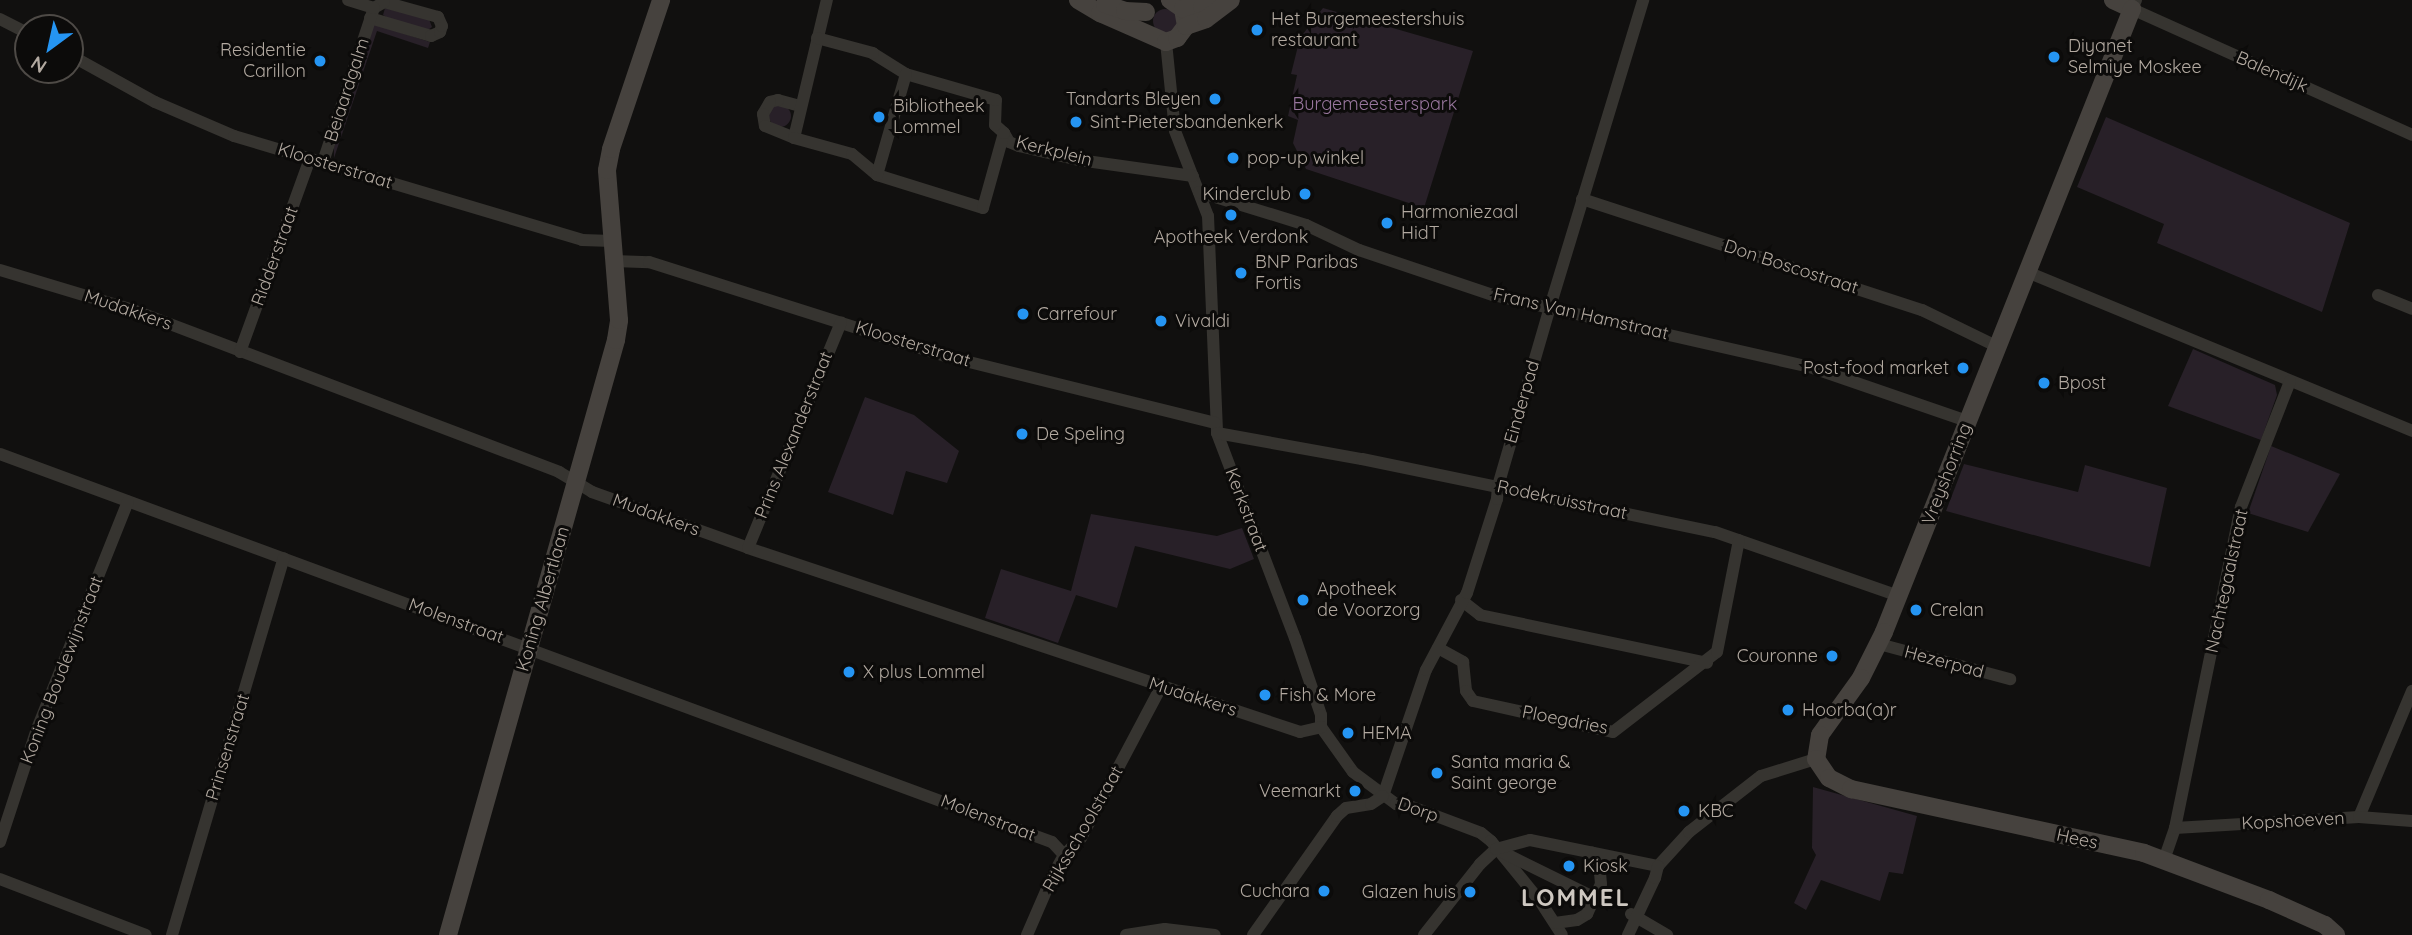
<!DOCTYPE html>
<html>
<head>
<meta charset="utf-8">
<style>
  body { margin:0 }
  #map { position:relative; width:2412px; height:935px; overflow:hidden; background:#11100f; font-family:Quicksand,sans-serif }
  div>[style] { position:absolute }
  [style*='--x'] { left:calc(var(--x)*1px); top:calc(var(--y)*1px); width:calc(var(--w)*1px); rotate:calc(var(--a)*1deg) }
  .green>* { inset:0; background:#282028 }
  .round { border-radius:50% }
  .minor>* { height:12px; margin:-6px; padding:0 6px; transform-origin:6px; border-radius:6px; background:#363430 }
  .secondary>* { height:18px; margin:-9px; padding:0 9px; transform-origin:9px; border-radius:9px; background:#46423e }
  .dots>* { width:19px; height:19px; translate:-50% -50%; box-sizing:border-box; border:4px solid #0c0b0a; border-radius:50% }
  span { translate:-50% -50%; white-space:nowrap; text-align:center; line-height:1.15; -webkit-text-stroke:6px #0c0b0a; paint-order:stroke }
  .poi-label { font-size:18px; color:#b2a9a0 }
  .left { translate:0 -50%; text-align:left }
  .right { translate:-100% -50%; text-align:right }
  .street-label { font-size:18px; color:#b2a9a0 }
  .park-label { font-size:18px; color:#98769d }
  .district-label { font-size:24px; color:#cec8c1; font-weight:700; letter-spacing:2px }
  .north { position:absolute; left:14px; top:14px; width:70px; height:70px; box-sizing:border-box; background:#0c0b0a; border:2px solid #4e4a46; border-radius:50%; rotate:213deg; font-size:19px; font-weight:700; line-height:28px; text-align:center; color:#b2a9a0 }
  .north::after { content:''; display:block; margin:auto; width:24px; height:32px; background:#2595f3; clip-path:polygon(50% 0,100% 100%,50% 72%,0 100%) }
</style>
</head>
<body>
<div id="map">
  <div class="green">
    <div style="clip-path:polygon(385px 8px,429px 19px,432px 27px,428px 30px,389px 19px,383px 15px)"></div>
    <div style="clip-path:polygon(1323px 8px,1473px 51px,1424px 208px,1306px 169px,1293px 143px,1298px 120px,1288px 116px,1297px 75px,1291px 74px,1300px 38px)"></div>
    <div class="round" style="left:1153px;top:9px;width:24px;height:24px"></div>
    <div style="clip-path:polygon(374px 24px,430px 42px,428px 48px,377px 31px,334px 158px,334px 147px)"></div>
    <div class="round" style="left:769px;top:105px;width:22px;height:22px"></div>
    <div style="clip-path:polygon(2106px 117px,2350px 223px,2322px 312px,2157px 243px,2164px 224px,2077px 187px)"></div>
    <div style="clip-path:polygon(2193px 349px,2275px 385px,2277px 395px,2261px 440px,2168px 406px)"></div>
    <div style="clip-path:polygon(865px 397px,914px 415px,959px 451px,947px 483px,906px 471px,893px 515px,828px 492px)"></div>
    <div style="clip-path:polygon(2271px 446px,2340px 474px,2308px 532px,2248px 513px)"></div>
    <div style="clip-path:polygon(1964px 464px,2078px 492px,2085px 465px,2167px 488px,2150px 567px,1946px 511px)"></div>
    <div style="clip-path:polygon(1091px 514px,1217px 536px,1242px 528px,1254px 559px,1230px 569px,1135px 546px,1117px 608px,1076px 595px,1058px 643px,985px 618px,1001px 569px,1071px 591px)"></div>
    <div style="clip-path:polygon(1813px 787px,1917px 816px,1903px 874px,1889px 872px,1880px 901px,1821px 880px,1806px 910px,1794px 903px,1816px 855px,1812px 848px)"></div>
  </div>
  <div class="minor">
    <div style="--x:2136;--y:0;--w:10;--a:114"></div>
    <div style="--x:2132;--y:9;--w:307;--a:24.2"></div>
    <div style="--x:370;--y:18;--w:64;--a:16.4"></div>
    <div style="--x:431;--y:36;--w:10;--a:-24"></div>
    <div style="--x:440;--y:32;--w:6;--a:-72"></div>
    <div style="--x:442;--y:26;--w:10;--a:-114"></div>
    <div style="--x:438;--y:17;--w:56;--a:-164.5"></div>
    <div style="--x:384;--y:2;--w:12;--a:149"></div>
    <div style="--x:0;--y:19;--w:31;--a:27"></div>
    <div style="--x:1166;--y:42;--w:89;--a:84.2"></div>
    <div style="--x:1175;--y:131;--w:91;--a:68.8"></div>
    <div style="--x:1208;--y:216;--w:217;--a:87.6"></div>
    <div style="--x:1217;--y:433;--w:219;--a:69.2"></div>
    <div style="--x:1295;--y:638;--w:81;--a:71.3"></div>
    <div style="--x:1321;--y:715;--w:12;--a:90"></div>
    <div style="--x:1321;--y:727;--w:55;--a:54.6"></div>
    <div style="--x:1353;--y:772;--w:54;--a:36.7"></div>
    <div style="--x:1396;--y:804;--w:11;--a:5"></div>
    <div style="--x:1407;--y:805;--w:79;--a:20.7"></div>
    <div style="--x:1481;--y:833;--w:13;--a:39"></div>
    <div style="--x:1491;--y:841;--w:77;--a:50.8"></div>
    <div style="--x:1540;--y:901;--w:40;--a:57.1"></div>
    <div style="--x:70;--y:55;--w:97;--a:28.9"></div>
    <div style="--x:155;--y:102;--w:86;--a:23.3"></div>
    <div style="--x:234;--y:136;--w:363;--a:16.6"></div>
    <div style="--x:582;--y:240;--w:30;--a:2"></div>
    <div style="--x:800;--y:106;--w:23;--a:-165"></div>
    <div style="--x:778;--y:100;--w:8;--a:166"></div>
    <div style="--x:770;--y:102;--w:14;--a:120"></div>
    <div style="--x:763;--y:114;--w:12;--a:81"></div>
    <div style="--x:765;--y:126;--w:31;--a:22"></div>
    <div style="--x:794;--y:138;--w:142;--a:-76.6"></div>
    <div style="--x:1004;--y:133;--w:10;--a:61"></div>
    <div style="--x:1009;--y:142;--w:11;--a:22"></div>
    <div style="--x:1019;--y:146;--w:62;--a:13.1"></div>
    <div style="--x:1079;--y:160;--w:115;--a:8"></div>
    <div style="--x:794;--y:138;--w:60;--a:15.4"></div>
    <div style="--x:852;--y:154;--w:33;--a:40"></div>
    <div style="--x:877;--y:175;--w:111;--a:17.3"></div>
    <div style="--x:983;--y:208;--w:78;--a:-74.4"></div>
    <div style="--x:1004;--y:133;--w:12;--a:-138"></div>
    <div style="--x:995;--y:125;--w:25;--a:-88"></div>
    <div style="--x:996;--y:100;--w:94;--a:-163.9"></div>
    <div style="--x:906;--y:74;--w:39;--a:-148"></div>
    <div style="--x:873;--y:53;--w:58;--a:-165"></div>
    <div style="--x:323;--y:162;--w:162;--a:-71.7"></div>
    <div style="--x:374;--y:8;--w:27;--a:-163"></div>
    <div style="--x:877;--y:175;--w:105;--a:-74"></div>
    <div style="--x:1199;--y:192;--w:112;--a:17.1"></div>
    <div style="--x:1306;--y:225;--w:59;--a:25.3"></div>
    <div style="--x:1359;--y:250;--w:141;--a:18.6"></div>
    <div style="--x:1493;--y:295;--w:325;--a:12.8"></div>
    <div style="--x:1810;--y:367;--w:166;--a:19"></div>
    <div style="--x:1582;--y:199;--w:358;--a:18.1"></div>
    <div style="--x:1922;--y:310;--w:82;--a:25.9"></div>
    <div style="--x:614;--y:261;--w:35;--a:2"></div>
    <div style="--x:649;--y:262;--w:315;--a:17.6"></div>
    <div style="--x:949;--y:357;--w:274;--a:13.9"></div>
    <div style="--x:0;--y:270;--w:139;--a:16.7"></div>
    <div style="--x:133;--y:310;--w:456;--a:20.8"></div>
    <div style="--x:559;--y:472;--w:39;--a:31"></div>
    <div style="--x:592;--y:492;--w:166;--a:19.7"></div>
    <div style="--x:748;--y:548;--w:582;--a:18.43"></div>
    <div style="--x:1300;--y:732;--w:22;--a:-13"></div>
    <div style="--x:2027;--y:272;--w:417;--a:22.4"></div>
    <div style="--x:2378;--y:295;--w:37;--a:22"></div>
    <div style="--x:240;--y:352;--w:205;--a:-70.1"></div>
    <div style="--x:1217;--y:433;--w:147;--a:10.2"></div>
    <div style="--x:1362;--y:459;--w:360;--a:11.7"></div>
    <div style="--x:1715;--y:532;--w:195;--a:19.2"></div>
    <div style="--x:0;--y:454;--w:1121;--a:20.25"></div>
    <div style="--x:1052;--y:842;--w:18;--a:47"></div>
    <div style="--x:748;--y:548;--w:244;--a:-67.6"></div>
    <div style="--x:1461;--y:600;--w:24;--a:38"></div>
    <div style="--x:1480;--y:615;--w:232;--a:11.9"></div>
    <div style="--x:1879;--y:644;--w:136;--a:15"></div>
    <div style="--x:1438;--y:648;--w:29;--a:29"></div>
    <div style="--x:1463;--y:662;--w:29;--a:84"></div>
    <div style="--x:1466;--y:691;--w:12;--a:55"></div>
    <div style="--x:1473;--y:701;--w:143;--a:12.5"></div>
    <div style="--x:1613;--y:732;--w:131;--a:-37.6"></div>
    <div style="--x:1717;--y:652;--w:114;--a:-78.9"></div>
    <div style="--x:1383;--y:796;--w:133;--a:-71.2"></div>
    <div style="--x:1426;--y:670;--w:87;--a:-62"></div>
    <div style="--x:1467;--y:593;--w:99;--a:-72.3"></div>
    <div style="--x:1497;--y:499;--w:13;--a:-86"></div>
    <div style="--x:1498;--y:486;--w:186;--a:-73.8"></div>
    <div style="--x:1550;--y:307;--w:321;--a:-73.1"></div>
    <div style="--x:2359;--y:817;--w:137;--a:-67.2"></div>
    <div style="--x:2175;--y:828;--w:184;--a:-3.4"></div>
    <div style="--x:2359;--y:817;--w:53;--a:4.3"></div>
    <div style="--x:0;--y:842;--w:119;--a:-71.9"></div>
    <div style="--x:37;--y:729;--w:245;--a:-68.2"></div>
    <div style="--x:1500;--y:851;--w:106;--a:26.3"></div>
    <div style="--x:2164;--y:860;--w:34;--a:-71"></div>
    <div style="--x:2175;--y:828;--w:328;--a:-78.4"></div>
    <div style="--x:2241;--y:507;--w:135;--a:-68.7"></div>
    <div style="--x:1658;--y:866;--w:46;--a:-47.6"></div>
    <div style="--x:1689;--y:832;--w:91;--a:-37.9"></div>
    <div style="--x:1761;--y:776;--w:58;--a:-17.2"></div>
    <div style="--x:0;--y:879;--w:156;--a:21"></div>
    <div style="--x:1631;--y:914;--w:42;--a:30.3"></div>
    <div style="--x:1555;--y:923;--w:22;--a:-8"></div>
    <div style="--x:1577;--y:920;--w:12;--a:-31"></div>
    <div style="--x:1587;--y:914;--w:33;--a:-65"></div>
    <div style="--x:1601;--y:884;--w:11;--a:-95"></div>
    <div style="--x:1600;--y:873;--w:22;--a:-111"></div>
    <div style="--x:172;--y:935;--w:393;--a:-73.5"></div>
    <div style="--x:1027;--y:935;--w:65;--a:-66.6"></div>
    <div style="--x:1053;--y:875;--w:23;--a:-61"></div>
    <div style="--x:1064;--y:855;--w:24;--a:-45"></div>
    <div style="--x:1081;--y:838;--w:171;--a:-62.1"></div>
    <div style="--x:1126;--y:935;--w:39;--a:-9"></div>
    <div style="--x:1165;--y:929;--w:50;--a:6.8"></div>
    <div style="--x:1253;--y:935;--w:146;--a:-54.8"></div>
    <div style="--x:1337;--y:816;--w:12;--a:-42"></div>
    <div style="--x:1346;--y:808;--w:25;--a:-9"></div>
    <div style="--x:1371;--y:804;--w:14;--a:-34"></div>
    <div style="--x:1424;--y:935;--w:90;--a:-51.7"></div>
    <div style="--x:1480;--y:864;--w:22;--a:-43"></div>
    <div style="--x:1496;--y:849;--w:35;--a:-15"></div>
    <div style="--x:1530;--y:840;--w:131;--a:11.5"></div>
    <div style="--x:1628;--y:935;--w:63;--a:-64.7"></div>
    <div style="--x:1655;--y:878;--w:12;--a:-76"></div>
  </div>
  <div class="secondary">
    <div style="--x:1078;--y:0;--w:26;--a:31"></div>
    <div style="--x:1100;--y:13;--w:72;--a:23.7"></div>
    <div style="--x:1166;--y:42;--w:12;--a:-20"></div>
    <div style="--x:1177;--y:38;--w:15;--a:-53"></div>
    <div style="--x:1186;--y:26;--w:17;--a:-100"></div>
    <div style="--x:1183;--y:9;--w:16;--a:-145"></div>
    <div style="--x:2113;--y:0;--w:21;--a:25"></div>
    <div style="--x:2132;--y:9;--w:671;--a:111.71"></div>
    <div style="--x:1884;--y:632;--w:51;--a:116.6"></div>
    <div style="--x:1861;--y:678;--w:70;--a:125.7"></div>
    <div style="--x:1820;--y:735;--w:24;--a:99"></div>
    <div style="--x:1816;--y:759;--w:23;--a:56"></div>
    <div style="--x:1829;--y:778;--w:25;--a:27"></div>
    <div style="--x:1851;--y:789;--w:300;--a:12.3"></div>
    <div style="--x:2144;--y:853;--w:134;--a:20.6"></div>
    <div style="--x:2269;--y:900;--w:61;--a:24.1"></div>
    <div style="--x:2325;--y:925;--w:15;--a:42"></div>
    <div style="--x:1105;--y:4;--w:21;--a:19"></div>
    <div style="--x:1125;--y:11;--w:21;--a:3"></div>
    <div style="--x:1183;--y:9;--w:19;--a:-6"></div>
    <div style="--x:1202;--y:7;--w:13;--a:-32"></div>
    <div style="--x:1186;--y:26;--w:21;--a:-19"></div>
    <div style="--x:1206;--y:19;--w:31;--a:-37"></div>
    <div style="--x:448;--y:935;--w:618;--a:-74.23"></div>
    <div style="--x:616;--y:340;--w:20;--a:-81"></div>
    <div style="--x:619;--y:320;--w:150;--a:-94.6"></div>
    <div style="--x:607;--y:170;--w:21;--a:-79"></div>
    <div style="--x:611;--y:149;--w:157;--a:-71.4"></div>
  </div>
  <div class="dots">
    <div style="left:1257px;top:30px;background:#2595f3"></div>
    <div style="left:2054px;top:57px;background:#2595f3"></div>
    <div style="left:320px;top:61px;background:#2595f3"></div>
    <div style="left:1215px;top:99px;background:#2595f3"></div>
    <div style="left:879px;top:117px;background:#2595f3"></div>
    <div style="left:1076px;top:122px;background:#2595f3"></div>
    <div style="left:1233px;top:158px;background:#2595f3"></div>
    <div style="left:1305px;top:194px;background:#2595f3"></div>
    <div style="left:1231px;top:215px;background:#2595f3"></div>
    <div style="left:1387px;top:223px;background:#2595f3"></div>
    <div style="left:1241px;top:273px;background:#2595f3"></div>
    <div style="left:1023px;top:314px;background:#2595f3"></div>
    <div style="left:1161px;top:321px;background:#2595f3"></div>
    <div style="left:1963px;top:368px;background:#2595f3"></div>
    <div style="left:2044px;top:383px;background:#2595f3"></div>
    <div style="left:1022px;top:434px;background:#2595f3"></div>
    <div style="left:1303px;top:600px;background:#2595f3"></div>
    <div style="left:1916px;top:610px;background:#2595f3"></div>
    <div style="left:1832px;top:656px;background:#2595f3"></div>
    <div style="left:849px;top:672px;background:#2595f3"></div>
    <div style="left:1265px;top:695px;background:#2595f3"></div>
    <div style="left:1788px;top:710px;background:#2595f3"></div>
    <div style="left:1348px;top:733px;background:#2595f3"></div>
    <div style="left:1437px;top:773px;background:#2595f3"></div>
    <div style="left:1355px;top:791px;background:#2595f3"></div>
    <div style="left:1684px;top:811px;background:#2595f3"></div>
    <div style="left:1569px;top:866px;background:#2595f3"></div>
    <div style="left:1324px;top:891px;background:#2595f3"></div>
    <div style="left:1470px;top:892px;background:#2595f3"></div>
  </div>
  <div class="poi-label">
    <span class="left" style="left:1271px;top:30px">Het Burgemeestershuis<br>restaurant</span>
    <span class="left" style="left:2068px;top:57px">Diyanet<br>Selmiye Moskee</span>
    <span class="right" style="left:306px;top:61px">Residentie<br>Carillon</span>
    <span class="right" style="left:1201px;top:99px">Tandarts Bleyen</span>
    <span class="left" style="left:893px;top:117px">Bibliotheek<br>Lommel</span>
    <span class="left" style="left:1090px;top:122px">Sint-Pietersbandenkerk</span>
    <span class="left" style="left:1247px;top:158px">pop-up winkel</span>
    <span class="right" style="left:1291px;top:194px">Kinderclub</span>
    <span class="left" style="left:1401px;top:223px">Harmoniezaal<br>HidT</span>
    <span style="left:1231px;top:237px">Apotheek Verdonk</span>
    <span class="left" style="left:1255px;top:273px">BNP Paribas<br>Fortis</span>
    <span class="left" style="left:1037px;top:314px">Carrefour</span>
    <span class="left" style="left:1175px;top:321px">Vivaldi</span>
    <span class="right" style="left:1949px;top:368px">Post-food market</span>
    <span class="left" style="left:2058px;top:383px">Bpost</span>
    <span class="left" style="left:1036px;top:434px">De Speling</span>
    <span class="left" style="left:1317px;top:600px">Apotheek<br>de Voorzorg</span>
    <span class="left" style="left:1930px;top:610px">Crelan</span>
    <span class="right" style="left:1818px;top:656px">Couronne</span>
    <span class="left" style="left:863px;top:672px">X plus Lommel</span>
    <span class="left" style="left:1279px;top:695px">Fish &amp; More</span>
    <span class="left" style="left:1802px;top:710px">Hoorba(a)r</span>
    <span class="left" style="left:1362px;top:733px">HEMA</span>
    <span class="left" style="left:1451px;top:773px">Santa maria &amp;<br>Saint george</span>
    <span class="right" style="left:1341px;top:791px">Veemarkt</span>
    <span class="left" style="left:1698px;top:811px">KBC</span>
    <span class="left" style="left:1583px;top:866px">Kiosk</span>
    <span class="right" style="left:1310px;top:891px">Cuchara</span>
    <span class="right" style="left:1456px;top:892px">Glazen huis</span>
  </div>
  <div class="street-label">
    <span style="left:2272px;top:72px;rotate:24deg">Balendijk</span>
    <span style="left:347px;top:90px;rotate:-72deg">Beiaardgalm</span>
    <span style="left:1054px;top:151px;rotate:14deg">Kerkplein</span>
    <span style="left:335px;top:166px;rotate:17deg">Kloosterstraat</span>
    <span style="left:275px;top:256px;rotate:-70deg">Ridderstraat</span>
    <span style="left:1791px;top:267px;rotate:18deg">Don Boscostraat</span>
    <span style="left:128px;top:310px;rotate:19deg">Mudakkers</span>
    <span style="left:1581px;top:314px;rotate:13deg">Frans Van Hamstraat</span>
    <span style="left:913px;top:344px;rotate:17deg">Kloosterstraat</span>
    <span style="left:1522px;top:402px;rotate:-74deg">Einderpad</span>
    <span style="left:794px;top:435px;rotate:-68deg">Prins Alexanderstraat</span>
    <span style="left:1947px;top:474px;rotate:-69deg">Vreyshorring</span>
    <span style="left:1562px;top:500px;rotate:12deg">Rodekruisstraat</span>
    <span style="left:1246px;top:510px;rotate:69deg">Kerkstraat</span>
    <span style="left:656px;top:515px;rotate:20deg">Mudakkers</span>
    <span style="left:2227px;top:581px;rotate:-78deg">Nachtegaalstraat</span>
    <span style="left:543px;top:599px;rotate:-74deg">Koning Albertlaan</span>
    <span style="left:456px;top:621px;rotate:20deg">Molenstraat</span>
    <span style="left:1944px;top:662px;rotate:15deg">Hezerpad</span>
    <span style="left:62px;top:670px;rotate:-69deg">Koning Boudewijnstraat</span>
    <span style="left:1193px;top:697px;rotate:18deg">Mudakkers</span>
    <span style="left:1565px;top:720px;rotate:11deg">Ploegdries</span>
    <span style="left:228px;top:747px;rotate:-73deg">Prinsenstraat</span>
    <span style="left:1418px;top:810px;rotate:19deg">Dorp</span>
    <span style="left:988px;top:818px;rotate:21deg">Molenstraat</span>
    <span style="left:2293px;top:821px;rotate:-3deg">Kopshoeven</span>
    <span style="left:1083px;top:829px;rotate:-60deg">Rijksschoolstraat</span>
    <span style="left:2077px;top:839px;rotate:12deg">Hees</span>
  </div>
  <div class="park-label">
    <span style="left:1375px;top:104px">Burgemeesterspark</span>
  </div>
  <div class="district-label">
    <span style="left:1576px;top:898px">LOMMEL</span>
  </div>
  <div class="north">N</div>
</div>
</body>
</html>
